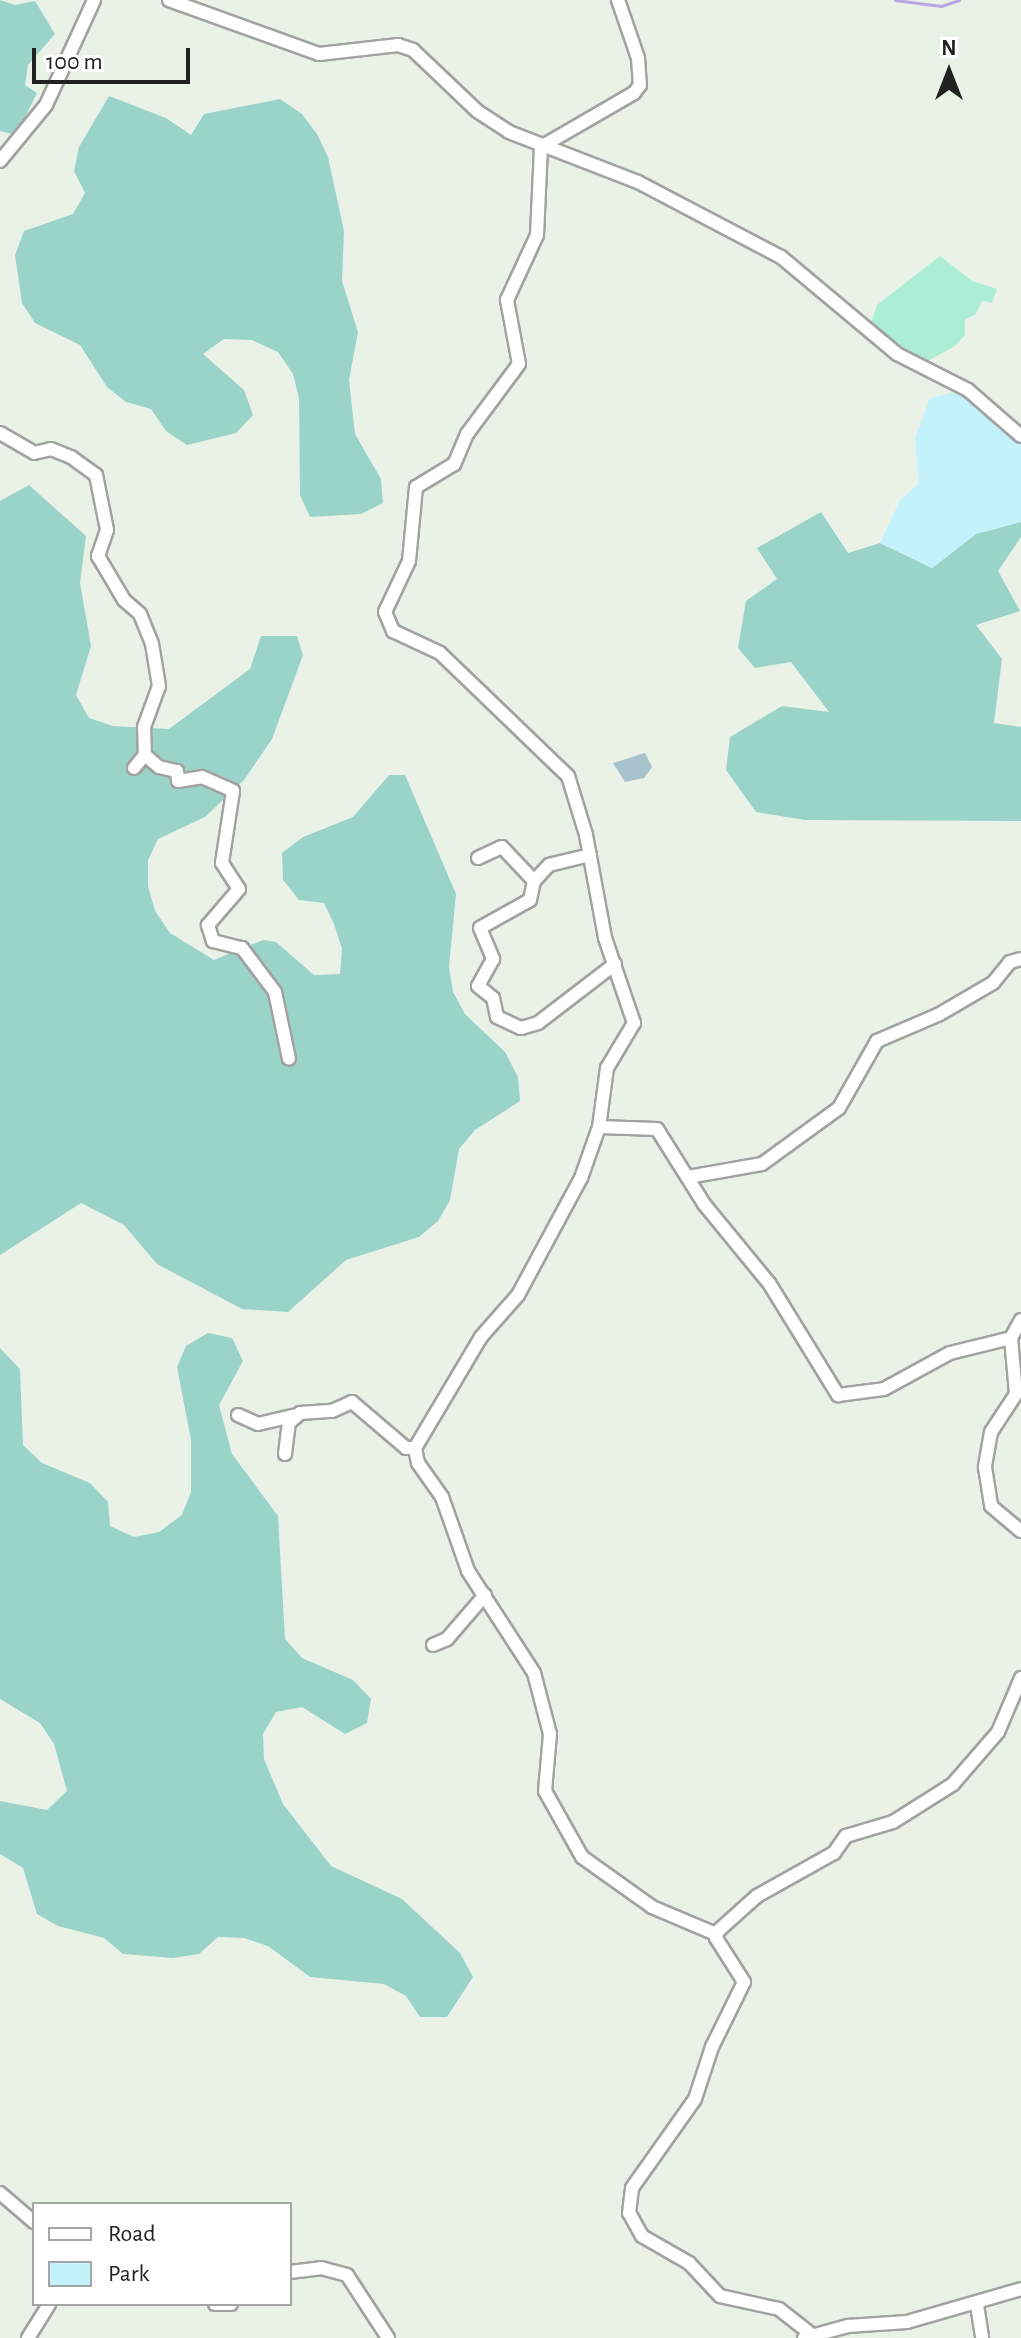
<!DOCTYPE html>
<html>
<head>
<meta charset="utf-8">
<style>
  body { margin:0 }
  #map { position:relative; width:1021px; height:2338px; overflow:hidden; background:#eaf2e7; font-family:"Alegreya Sans",sans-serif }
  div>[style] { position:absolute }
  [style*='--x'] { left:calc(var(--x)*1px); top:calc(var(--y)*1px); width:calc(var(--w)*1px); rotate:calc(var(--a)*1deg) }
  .grass>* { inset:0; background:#abeed5 }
  .forest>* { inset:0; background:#9ad4c9 }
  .cemetery>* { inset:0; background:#a7c2cc }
  .park>* { inset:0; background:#c3f2fd }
  .stream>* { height:3px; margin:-1.5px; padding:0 1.5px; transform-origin:1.5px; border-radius:1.5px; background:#baa6e2 }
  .roads { filter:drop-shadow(2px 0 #a2a2a2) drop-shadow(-2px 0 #a2a2a2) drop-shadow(0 2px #a2a2a2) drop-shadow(0 -2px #a2a2a2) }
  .minor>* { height:12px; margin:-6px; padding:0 6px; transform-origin:6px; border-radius:6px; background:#fff }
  span { translate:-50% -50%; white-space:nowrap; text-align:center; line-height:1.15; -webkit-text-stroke:6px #fff; paint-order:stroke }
  .legend { position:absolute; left:32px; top:2202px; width:260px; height:104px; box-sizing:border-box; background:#fff; border:2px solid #a6a6a6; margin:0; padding:10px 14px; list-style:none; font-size:24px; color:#212121 }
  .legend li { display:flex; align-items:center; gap:16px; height:40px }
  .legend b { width:40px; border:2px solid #a6a6a6 }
  .north { position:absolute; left:909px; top:32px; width:80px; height:80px; -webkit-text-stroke:6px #fff; paint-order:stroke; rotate:0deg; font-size:22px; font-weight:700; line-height:32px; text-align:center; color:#212121 }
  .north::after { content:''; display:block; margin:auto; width:28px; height:36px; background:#212121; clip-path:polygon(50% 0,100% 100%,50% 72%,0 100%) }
  .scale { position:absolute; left:32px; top:48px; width:158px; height:36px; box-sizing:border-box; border:4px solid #212121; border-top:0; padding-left:10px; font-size:24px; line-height:28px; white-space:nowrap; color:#212121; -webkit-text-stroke:6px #fff; paint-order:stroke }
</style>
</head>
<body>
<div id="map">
  <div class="grass">
    <div style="clip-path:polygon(940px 256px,972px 281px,997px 289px,992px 303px,982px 301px,975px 315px,965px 319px,965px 335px,955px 346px,924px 363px,871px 323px,877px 305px)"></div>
  </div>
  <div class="forest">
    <div style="clip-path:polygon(0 0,15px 5px,35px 1px,55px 34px,28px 65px,25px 85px,37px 93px,16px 135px,0 131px)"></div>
    <div style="clip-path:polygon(109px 96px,166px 118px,191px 135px,204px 114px,280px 99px,302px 114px,317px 134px,328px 157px,344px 231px,342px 281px,358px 332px,349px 380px,355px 434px,381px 479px,383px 503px,361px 514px,310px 517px,300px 495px,299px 398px,293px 374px,278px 352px,252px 340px,224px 339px,203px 354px,244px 390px,253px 415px,236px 433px,187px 445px,166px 431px,151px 409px,126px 402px,107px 387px,80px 345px,35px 323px,22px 303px,15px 255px,24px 231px,73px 214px,85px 193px,74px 171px,79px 147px)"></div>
    <div style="clip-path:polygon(29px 485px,86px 536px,80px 583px,91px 646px,76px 695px,89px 718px,113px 726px,169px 729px,250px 669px,261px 636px,297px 636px,303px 655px,272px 739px,244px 780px,205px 817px,158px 839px,148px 860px,148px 886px,155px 911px,170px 933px,214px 960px,263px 940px,276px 942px,314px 975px,340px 974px,342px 949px,334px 924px,324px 903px,299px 900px,283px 880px,282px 853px,303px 837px,353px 817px,389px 775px,405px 775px,456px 894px,449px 967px,453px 992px,465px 1014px,505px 1052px,518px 1077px,520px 1101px,475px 1130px,459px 1149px,450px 1200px,438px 1221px,419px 1237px,346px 1260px,288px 1312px,242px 1309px,157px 1264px,124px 1225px,81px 1203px,0 1255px,0 501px)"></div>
    <div style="clip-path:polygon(821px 512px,848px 553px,880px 543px,932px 568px,976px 534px,1021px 522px,1021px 537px,998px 571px,1020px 611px,976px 625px,1002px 659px,994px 723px,1021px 727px,1021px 821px,805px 820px,756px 812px,726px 770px,730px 737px,782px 706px,829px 712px,791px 662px,755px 668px,738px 648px,746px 601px,777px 579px,757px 548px)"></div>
    <div style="clip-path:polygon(208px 1333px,232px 1338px,243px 1361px,219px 1405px,232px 1454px,278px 1516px,285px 1639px,302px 1658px,353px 1680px,371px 1699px,367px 1723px,345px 1734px,302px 1707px,276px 1712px,263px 1734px,264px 1759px,283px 1804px,331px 1866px,402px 1899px,460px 1953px,473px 1977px,447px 2017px,420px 2017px,406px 1996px,384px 1984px,310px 1977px,268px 1946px,244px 1938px,218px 1937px,199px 1954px,173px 1958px,123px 1954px,104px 1938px,58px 1926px,37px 1914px,23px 1868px,0 1854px,0 1801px,47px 1810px,67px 1791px,54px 1744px,40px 1723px,0 1699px,0 1348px,20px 1369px,23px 1445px,42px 1463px,90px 1483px,108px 1502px,110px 1526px,134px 1537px,159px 1532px,182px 1515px,191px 1492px,191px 1440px,177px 1367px,186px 1346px)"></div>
  </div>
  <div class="cemetery">
    <div style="clip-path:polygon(645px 753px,652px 767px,644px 778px,625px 782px,613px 763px)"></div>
  </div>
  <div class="park">
    <div style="clip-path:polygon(952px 393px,972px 396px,1021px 442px,1021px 522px,976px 534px,932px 568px,880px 543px,900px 500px,919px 484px,915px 438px,930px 398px)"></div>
  </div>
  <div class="stream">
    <div style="--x:895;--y:0;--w:46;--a:7.4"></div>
    <div style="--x:941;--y:6;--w:19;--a:-18"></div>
  </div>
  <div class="roads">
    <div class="minor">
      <div style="--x:169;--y:0;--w:159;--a:19.8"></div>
      <div style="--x:319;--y:54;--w:80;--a:-6.5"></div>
      <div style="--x:398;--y:45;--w:16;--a:18"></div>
      <div style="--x:413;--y:50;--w:88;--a:43.6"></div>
      <div style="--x:477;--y:111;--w:38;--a:33"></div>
      <div style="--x:509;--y:132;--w:138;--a:21.2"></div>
      <div style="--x:638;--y:182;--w:161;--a:27.7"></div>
      <div style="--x:781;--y:257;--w:151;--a:39.9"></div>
      <div style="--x:897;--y:354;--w:80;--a:26.9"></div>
      <div style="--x:968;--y:390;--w:70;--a:41"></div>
      <div style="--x:618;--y:0;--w:61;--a:71"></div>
      <div style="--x:638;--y:58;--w:27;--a:86"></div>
      <div style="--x:640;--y:85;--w:10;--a:127"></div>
      <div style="--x:634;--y:93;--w:108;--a:149.9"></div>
      <div style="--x:541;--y:147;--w:88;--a:92.6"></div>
      <div style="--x:537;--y:235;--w:72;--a:114.8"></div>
      <div style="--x:507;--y:300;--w:65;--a:79.4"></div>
      <div style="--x:519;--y:364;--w:87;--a:126.6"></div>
      <div style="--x:467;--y:434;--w:33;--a:113"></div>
      <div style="--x:454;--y:464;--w:44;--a:148.8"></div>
      <div style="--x:416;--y:487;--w:74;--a:95.4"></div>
      <div style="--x:409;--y:561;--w:56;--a:115.2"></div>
      <div style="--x:385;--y:612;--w:21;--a:67"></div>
      <div style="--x:393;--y:631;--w:52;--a:25.1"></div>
      <div style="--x:440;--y:653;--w:178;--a:43.9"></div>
      <div style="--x:568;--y:776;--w:62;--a:73"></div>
      <div style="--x:586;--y:835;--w:105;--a:79.5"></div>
      <div style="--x:605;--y:938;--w:90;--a:71.2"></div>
      <div style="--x:634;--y:1023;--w:52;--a:121"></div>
      <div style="--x:607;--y:1068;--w:60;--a:97.7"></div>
      <div style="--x:599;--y:1127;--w:54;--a:109.4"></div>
      <div style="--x:581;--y:1178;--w:133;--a:118.3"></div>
      <div style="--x:518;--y:1295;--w:56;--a:131.4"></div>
      <div style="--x:481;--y:1337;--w:129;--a:120.7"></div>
      <div style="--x:415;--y:1448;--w:15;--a:79"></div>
      <div style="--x:418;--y:1463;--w:42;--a:54.8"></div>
      <div style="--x:442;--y:1497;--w:78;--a:70.6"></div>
      <div style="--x:468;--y:1571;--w:121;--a:57.1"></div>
      <div style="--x:534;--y:1673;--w:63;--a:75.3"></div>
      <div style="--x:550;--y:1734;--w:57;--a:95"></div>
      <div style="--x:545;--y:1791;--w:76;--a:60.7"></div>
      <div style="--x:582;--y:1857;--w:86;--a:35.5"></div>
      <div style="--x:652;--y:1907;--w:69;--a:22.9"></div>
      <div style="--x:0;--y:161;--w:72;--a:-50.6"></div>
      <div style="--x:46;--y:105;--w:115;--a:-65.4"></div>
      <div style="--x:0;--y:433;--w:39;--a:30"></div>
      <div style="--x:34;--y:453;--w:17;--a:-13"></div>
      <div style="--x:51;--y:449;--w:22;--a:22"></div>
      <div style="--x:71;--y:457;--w:31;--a:36"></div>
      <div style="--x:96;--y:475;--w:56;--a:78.7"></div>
      <div style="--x:107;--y:530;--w:28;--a:109"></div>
      <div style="--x:98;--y:556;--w:51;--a:59.4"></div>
      <div style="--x:124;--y:600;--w:21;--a:41"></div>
      <div style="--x:140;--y:614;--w:32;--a:68"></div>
      <div style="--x:152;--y:644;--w:43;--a:80.5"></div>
      <div style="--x:159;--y:686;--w:44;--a:110.1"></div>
      <div style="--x:144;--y:727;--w:28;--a:88"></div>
      <div style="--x:134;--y:768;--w:17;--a:-50"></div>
      <div style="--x:145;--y:755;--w:18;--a:41"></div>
      <div style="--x:159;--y:767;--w:18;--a:13"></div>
      <div style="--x:177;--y:771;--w:10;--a:84"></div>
      <div style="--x:178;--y:781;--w:24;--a:-9"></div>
      <div style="--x:202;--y:777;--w:34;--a:24"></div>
      <div style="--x:233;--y:791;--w:73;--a:98.7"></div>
      <div style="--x:222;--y:863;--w:31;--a:57"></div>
      <div style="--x:239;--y:889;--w:48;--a:130.7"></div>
      <div style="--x:208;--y:925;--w:17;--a:73"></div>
      <div style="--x:213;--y:941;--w:30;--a:14"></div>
      <div style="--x:242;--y:948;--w:55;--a:53.1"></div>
      <div style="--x:275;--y:992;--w:68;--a:78.2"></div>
      <div style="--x:590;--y:855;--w:42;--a:166.3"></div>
      <div style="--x:549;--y:865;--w:22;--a:133"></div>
      <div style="--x:534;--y:881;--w:19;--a:102"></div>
      <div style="--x:530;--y:900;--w:57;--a:150.8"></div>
      <div style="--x:480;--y:928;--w:34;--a:67"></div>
      <div style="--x:493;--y:959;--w:31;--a:119"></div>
      <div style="--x:478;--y:986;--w:19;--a:39"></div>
      <div style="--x:493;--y:998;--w:19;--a:78"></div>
      <div style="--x:497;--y:1017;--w:26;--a:25"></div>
      <div style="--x:521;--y:1028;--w:18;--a:-16"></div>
      <div style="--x:538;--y:1023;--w:97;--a:-37.5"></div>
      <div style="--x:478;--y:858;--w:26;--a:-25"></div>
      <div style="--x:502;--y:847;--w:47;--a:46.7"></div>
      <div style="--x:599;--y:1127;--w:58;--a:2"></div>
      <div style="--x:657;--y:1129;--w:89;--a:57.9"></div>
      <div style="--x:704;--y:1204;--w:102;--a:50.6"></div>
      <div style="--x:769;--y:1283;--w:132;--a:58.4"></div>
      <div style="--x:838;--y:1395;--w:46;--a:-7.4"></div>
      <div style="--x:884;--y:1389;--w:75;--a:-28.6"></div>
      <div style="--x:950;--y:1353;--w:63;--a:-13.8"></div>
      <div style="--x:688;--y:1177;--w:75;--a:-10"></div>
      <div style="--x:762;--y:1164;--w:95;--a:-36"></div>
      <div style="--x:839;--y:1108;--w:77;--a:-60.4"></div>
      <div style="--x:877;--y:1041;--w:66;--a:-23.1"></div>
      <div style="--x:938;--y:1015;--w:64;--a:-30.2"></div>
      <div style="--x:993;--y:983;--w:27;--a:-51"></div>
      <div style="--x:1010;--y:962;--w:11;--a:-15"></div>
      <div style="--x:1021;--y:1320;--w:21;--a:119"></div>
      <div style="--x:1011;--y:1338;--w:56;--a:84.9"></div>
      <div style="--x:1016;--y:1394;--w:45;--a:123.3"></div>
      <div style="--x:991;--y:1432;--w:36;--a:100"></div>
      <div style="--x:985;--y:1467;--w:39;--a:81"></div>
      <div style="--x:991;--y:1506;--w:39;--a:40"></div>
      <div style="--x:238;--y:1415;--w:22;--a:24"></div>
      <div style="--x:258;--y:1424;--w:37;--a:-13"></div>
      <div style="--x:285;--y:1454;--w:31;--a:-83"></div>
      <div style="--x:289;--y:1423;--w:15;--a:-42"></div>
      <div style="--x:300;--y:1413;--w:32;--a:-4"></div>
      <div style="--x:332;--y:1411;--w:22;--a:-24"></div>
      <div style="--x:352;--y:1402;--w:71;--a:40.4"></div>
      <div style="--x:406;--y:1448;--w:9;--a:0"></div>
      <div style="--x:433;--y:1645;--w:15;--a:-23"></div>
      <div style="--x:447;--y:1639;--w:58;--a:-49.2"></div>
      <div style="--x:0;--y:2193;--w:45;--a:40.5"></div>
      <div style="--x:290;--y:2272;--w:31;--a:-7"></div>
      <div style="--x:321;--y:2268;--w:27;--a:15"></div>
      <div style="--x:347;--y:2275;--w:75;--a:56.9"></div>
      <div style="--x:215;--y:2304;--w:16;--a:0"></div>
      <div style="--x:977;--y:2305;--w:33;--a:81"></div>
      <div style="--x:811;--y:2334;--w:41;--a:-142"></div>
      <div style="--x:779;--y:2309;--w:60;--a:-167.6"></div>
      <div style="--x:720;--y:2296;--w:45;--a:-133.2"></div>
      <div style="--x:689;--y:2263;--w:54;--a:-150.1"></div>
      <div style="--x:642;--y:2236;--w:26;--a:-119"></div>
      <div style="--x:629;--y:2213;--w:25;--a:-83"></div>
      <div style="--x:632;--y:2188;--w:109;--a:-54.7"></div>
      <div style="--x:695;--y:2099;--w:55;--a:-71.9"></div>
      <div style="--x:712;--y:2047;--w:72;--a:-63.8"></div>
      <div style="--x:744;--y:1982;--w:52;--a:-122.5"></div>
      <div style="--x:716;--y:1938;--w:7;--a:-74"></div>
      <div style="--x:718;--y:1931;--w:52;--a:-41.9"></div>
      <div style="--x:757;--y:1896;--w:88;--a:-29.2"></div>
      <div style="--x:834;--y:1853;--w:21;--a:-55"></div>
      <div style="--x:846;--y:1836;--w:49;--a:-16.6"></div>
      <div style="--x:893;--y:1822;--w:71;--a:-32.3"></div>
      <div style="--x:953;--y:1784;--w:69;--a:-49.1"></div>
      <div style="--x:998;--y:1732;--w:59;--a:-66.9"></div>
      <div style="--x:28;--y:2338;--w:40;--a:-58"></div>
      <div style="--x:804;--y:2338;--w:46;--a:-15.3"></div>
      <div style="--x:848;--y:2326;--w:59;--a:-3.9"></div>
      <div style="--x:907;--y:2322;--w:119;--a:-16.1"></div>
    </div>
  </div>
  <ul class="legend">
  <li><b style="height:10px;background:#fff"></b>Road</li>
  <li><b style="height:22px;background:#c3f2fd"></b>Park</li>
  </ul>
  <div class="north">N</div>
  <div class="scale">100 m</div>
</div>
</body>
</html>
